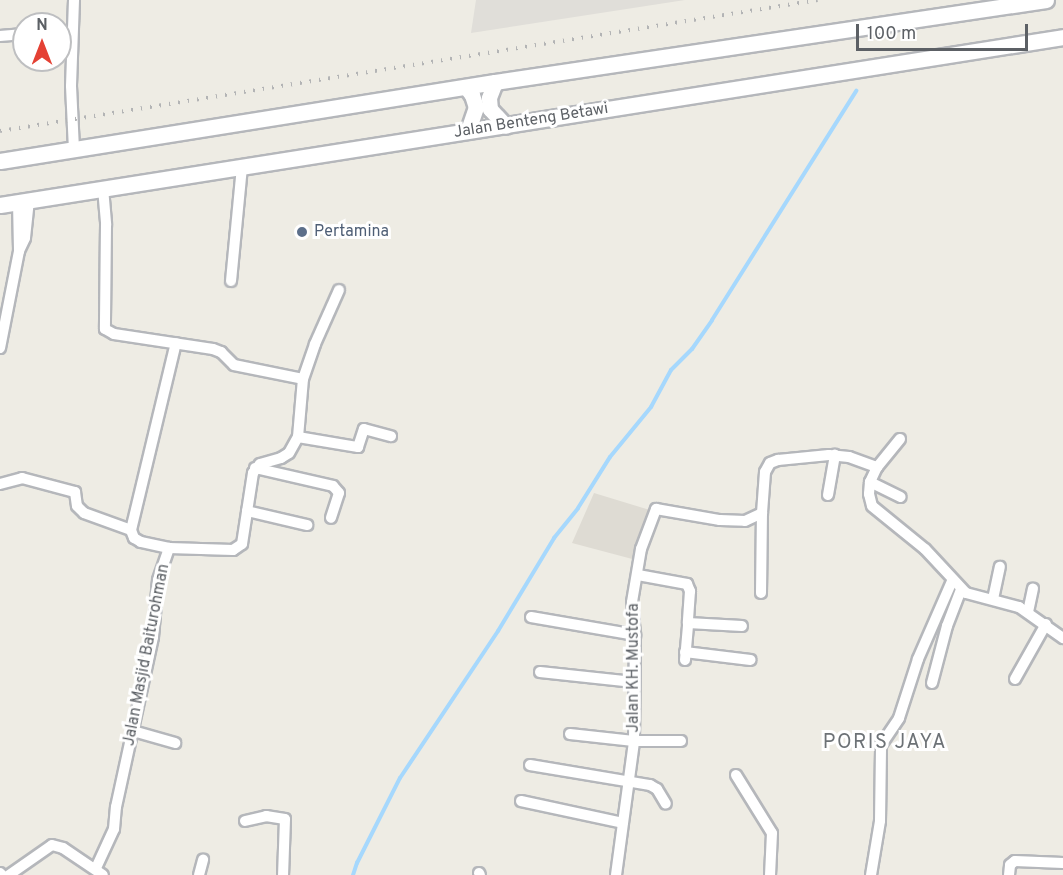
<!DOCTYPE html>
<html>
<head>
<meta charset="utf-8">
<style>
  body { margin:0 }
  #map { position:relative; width:1063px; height:875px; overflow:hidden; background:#eeece4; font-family:Overpass,sans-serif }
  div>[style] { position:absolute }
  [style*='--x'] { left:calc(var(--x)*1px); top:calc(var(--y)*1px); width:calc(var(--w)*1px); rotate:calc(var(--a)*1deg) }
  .industrial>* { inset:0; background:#e0ded9 }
  .education>* { inset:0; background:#dedbd3 }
  .stream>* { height:4px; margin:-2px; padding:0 2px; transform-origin:2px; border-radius:2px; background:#a6d8fd }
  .roads { filter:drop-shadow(2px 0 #b5b7bb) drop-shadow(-2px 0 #b5b7bb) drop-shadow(0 2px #b5b7bb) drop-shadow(0 -2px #b5b7bb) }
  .minor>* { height:10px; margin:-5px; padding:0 5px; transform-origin:5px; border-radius:5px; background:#fff }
  .secondary>* { height:15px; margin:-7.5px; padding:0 7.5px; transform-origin:7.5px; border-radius:7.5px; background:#fff }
  .rail>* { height:4px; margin-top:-2px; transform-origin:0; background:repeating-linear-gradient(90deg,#b3b4b5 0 1.5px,transparent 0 9.5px) }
  .dots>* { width:16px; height:16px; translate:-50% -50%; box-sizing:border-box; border:3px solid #fff; border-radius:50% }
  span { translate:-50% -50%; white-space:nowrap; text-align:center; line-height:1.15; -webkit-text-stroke:6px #fff; paint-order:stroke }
  .street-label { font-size:16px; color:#5c6065 }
  .service-label { font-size:16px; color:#4e5e75 }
  .left { translate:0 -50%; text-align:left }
  .quarter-label { font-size:20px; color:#6d7276; letter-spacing:1.5px }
  .north { position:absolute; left:12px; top:12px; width:60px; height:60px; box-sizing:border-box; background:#fff; border:2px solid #bebfc1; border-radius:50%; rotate:0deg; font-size:16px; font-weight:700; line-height:24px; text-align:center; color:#5c6065 }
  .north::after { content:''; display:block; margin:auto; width:21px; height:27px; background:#e44134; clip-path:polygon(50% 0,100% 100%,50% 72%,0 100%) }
  .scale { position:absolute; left:856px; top:24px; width:172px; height:27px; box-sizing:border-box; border:3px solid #5c6065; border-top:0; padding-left:8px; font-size:18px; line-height:21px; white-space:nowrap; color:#5c6065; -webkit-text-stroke:4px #fff; paint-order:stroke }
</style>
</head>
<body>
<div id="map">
  <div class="industrial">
    <div style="clip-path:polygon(476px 0,685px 0,471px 33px)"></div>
  </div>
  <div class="education">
    <div style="clip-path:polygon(594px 493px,653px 511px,636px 560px,572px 543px)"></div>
  </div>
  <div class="stream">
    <div style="--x:353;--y:875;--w:13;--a:-72"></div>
    <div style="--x:357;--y:863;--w:95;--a:-63.2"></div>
    <div style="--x:400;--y:778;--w:177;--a:-56.3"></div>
    <div style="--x:498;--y:631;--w:109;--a:-58.9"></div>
    <div style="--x:554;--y:538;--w:38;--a:-51"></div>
    <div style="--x:578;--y:508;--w:60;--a:-57.9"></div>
    <div style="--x:610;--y:457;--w:65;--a:-50.6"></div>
    <div style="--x:651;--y:407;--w:42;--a:-61.6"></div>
    <div style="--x:671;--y:370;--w:30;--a:-45"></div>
    <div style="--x:692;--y:349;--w:35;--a:-55"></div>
    <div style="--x:712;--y:320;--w:271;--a:-57.8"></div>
  </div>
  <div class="roads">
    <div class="minor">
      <div style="--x:74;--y:0;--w:86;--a:92"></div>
      <div style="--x:71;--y:86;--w:64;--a:87.3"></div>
      <div style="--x:60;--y:32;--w:12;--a:0"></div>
      <div style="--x:0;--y:36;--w:24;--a:-5"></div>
      <div style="--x:103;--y:188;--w:37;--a:85"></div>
      <div style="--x:106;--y:225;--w:104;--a:90.6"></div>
      <div style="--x:105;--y:329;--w:10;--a:29"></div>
      <div style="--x:114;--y:334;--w:100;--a:8.6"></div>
      <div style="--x:213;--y:349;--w:9;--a:21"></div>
      <div style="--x:221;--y:352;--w:18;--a:45"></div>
      <div style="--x:234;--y:365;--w:70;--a:11.5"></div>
      <div style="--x:18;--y:202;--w:49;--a:88.8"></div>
      <div style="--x:231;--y:281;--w:116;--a:-84.5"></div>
      <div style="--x:0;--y:348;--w:99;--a:-78.9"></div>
      <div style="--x:19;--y:251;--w:14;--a:-65"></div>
      <div style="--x:25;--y:238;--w:38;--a:-84"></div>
      <div style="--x:298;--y:437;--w:61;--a:9.5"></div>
      <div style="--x:358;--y:447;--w:19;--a:-72"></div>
      <div style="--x:364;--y:429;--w:28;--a:15"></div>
      <div style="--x:900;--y:439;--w:36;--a:129"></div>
      <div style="--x:877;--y:467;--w:17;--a:115"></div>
      <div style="--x:870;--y:482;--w:12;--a:95"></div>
      <div style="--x:869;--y:494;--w:12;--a:76"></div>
      <div style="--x:872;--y:506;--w:68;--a:39.1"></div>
      <div style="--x:925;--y:549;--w:60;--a:47"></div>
      <div style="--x:966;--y:593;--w:55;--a:14.8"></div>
      <div style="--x:1019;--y:607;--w:54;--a:35.2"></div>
      <div style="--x:255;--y:468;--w:80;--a:13"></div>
      <div style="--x:333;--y:486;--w:9;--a:49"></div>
      <div style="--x:339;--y:493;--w:26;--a:108"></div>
      <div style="--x:870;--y:482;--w:34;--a:26"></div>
      <div style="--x:0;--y:484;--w:23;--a:-15"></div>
      <div style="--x:22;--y:478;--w:55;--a:14.8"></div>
      <div style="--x:75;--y:492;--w:14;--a:82"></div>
      <div style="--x:77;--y:506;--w:10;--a:45"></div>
      <div style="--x:84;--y:513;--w:50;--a:19.9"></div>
      <div style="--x:828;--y:495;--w:41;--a:-80.1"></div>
      <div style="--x:247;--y:511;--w:62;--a:13.1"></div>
      <div style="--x:169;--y:548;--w:29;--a:-168"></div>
      <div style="--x:141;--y:542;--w:8;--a:-150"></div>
      <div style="--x:134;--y:538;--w:9;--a:-111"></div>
      <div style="--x:131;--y:530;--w:192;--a:-76.5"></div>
      <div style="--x:638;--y:575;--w:50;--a:10.4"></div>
      <div style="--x:687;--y:584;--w:8;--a:67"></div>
      <div style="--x:690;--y:591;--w:32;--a:94"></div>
      <div style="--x:688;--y:623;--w:54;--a:3.2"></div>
      <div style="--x:761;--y:593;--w:80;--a:-89.3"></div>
      <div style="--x:993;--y:599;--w:33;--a:-78"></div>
      <div style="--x:1028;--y:612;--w:24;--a:-78"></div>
      <div style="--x:531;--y:617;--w:106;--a:9.8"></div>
      <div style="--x:685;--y:652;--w:66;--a:6.9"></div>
      <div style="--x:685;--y:660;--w:37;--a:-85"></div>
      <div style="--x:540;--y:672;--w:94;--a:6.1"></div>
      <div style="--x:1015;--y:679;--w:63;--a:-60.6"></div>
      <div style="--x:932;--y:683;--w:59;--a:-75.3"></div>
      <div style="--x:947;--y:626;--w:39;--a:-69"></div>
      <div style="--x:133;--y:731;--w:44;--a:15.9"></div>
      <div style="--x:570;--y:734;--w:64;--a:6.2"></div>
      <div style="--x:634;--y:741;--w:47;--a:0"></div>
      <div style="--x:530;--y:765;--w:122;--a:9.5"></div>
      <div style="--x:650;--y:785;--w:8;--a:30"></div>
      <div style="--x:657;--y:789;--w:17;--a:59"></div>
      <div style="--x:736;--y:775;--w:68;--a:58.2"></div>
      <div style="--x:772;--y:833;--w:42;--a:92.7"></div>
      <div style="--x:521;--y:801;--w:104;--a:12.2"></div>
      <div style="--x:245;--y:821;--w:22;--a:-13"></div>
      <div style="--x:266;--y:816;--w:19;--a:9"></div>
      <div style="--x:285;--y:819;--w:56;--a:92"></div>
      <div style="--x:96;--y:868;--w:43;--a:-65.2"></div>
      <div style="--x:114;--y:829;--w:22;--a:-85"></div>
      <div style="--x:116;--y:807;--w:174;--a:-77.7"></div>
      <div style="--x:153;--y:637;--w:57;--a:-85"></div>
      <div style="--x:158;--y:580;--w:34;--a:-71"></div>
      <div style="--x:169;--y:548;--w:64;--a:1.8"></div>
      <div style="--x:233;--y:550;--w:11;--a:-34"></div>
      <div style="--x:242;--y:544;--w:72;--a:-81.2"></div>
      <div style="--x:253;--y:473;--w:11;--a:-52"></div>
      <div style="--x:260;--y:464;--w:22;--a:-16"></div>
      <div style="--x:281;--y:458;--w:9;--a:-32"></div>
      <div style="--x:289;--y:453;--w:18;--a:-61"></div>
      <div style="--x:298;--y:437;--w:58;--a:-85.1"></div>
      <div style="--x:303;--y:379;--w:37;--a:-71"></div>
      <div style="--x:315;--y:344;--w:59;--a:-66"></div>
      <div style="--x:0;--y:873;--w:3;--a:45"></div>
      <div style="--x:479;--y:873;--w:2;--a:63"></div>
      <div style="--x:9;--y:875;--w:52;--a:-34.9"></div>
      <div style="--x:52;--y:845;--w:11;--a:15"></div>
      <div style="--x:63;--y:848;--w:48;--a:34"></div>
      <div style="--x:199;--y:875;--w:16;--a:-75"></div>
      <div style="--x:616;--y:875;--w:135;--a:-82.3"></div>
      <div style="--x:634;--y:741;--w:106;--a:-89.5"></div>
      <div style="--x:635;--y:635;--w:33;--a:-95"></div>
      <div style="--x:632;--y:602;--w:54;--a:-80.4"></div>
      <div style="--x:641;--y:549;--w:43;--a:-69.4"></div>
      <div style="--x:656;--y:509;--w:65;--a:9.8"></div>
      <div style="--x:720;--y:520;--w:25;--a:2"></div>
      <div style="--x:745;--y:521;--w:19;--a:-25"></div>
      <div style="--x:762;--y:513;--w:41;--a:-85.8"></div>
      <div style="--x:765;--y:472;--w:10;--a:-61"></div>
      <div style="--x:770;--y:463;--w:9;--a:-21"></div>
      <div style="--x:778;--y:460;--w:51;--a:-5.6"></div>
      <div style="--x:829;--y:455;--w:20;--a:6"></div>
      <div style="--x:849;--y:457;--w:30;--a:20"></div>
      <div style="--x:871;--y:875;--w:55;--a:-80.5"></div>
      <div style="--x:880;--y:821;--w:76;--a:-89.2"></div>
      <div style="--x:881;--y:745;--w:32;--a:-56"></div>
      <div style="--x:899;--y:718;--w:62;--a:-72.1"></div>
      <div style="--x:918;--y:659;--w:85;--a:-66.4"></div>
      <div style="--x:1009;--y:875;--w:10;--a:-84"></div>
      <div style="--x:1010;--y:865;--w:6;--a:-39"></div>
      <div style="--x:1015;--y:861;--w:48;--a:2.4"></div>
    </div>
    <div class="secondary">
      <div style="--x:495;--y:82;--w:17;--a:111"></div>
      <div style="--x:489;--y:98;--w:11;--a:85"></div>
      <div style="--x:490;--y:109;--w:23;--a:47"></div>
      <div style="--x:466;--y:87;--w:10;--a:53"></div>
      <div style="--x:472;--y:95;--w:13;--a:72"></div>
      <div style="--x:476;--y:107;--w:24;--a:109"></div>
      <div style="--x:0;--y:161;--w:501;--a:-9.07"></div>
      <div style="--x:495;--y:82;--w:557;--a:-8.46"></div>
      <div style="--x:0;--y:205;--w:1076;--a:-8.98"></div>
    </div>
  </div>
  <div class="rail">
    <div style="--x:0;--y:131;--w:828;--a:-9.1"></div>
  </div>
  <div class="dots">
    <div style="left:302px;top:232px;background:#5c6f8a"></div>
  </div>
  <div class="street-label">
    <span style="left:531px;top:121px;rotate:-9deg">Jalan Benteng Betawi</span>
    <span style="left:147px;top:655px;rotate:-79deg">Jalan Masjid Baiturohman</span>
    <span style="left:634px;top:668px;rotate:-90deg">Jalan KH. Mustofa</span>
  </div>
  <div class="service-label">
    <span class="left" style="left:314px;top:232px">Pertamina</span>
  </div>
  <div class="quarter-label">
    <span style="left:885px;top:743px">PORIS JAYA</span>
  </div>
  <div class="north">N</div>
  <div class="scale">100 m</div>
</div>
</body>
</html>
